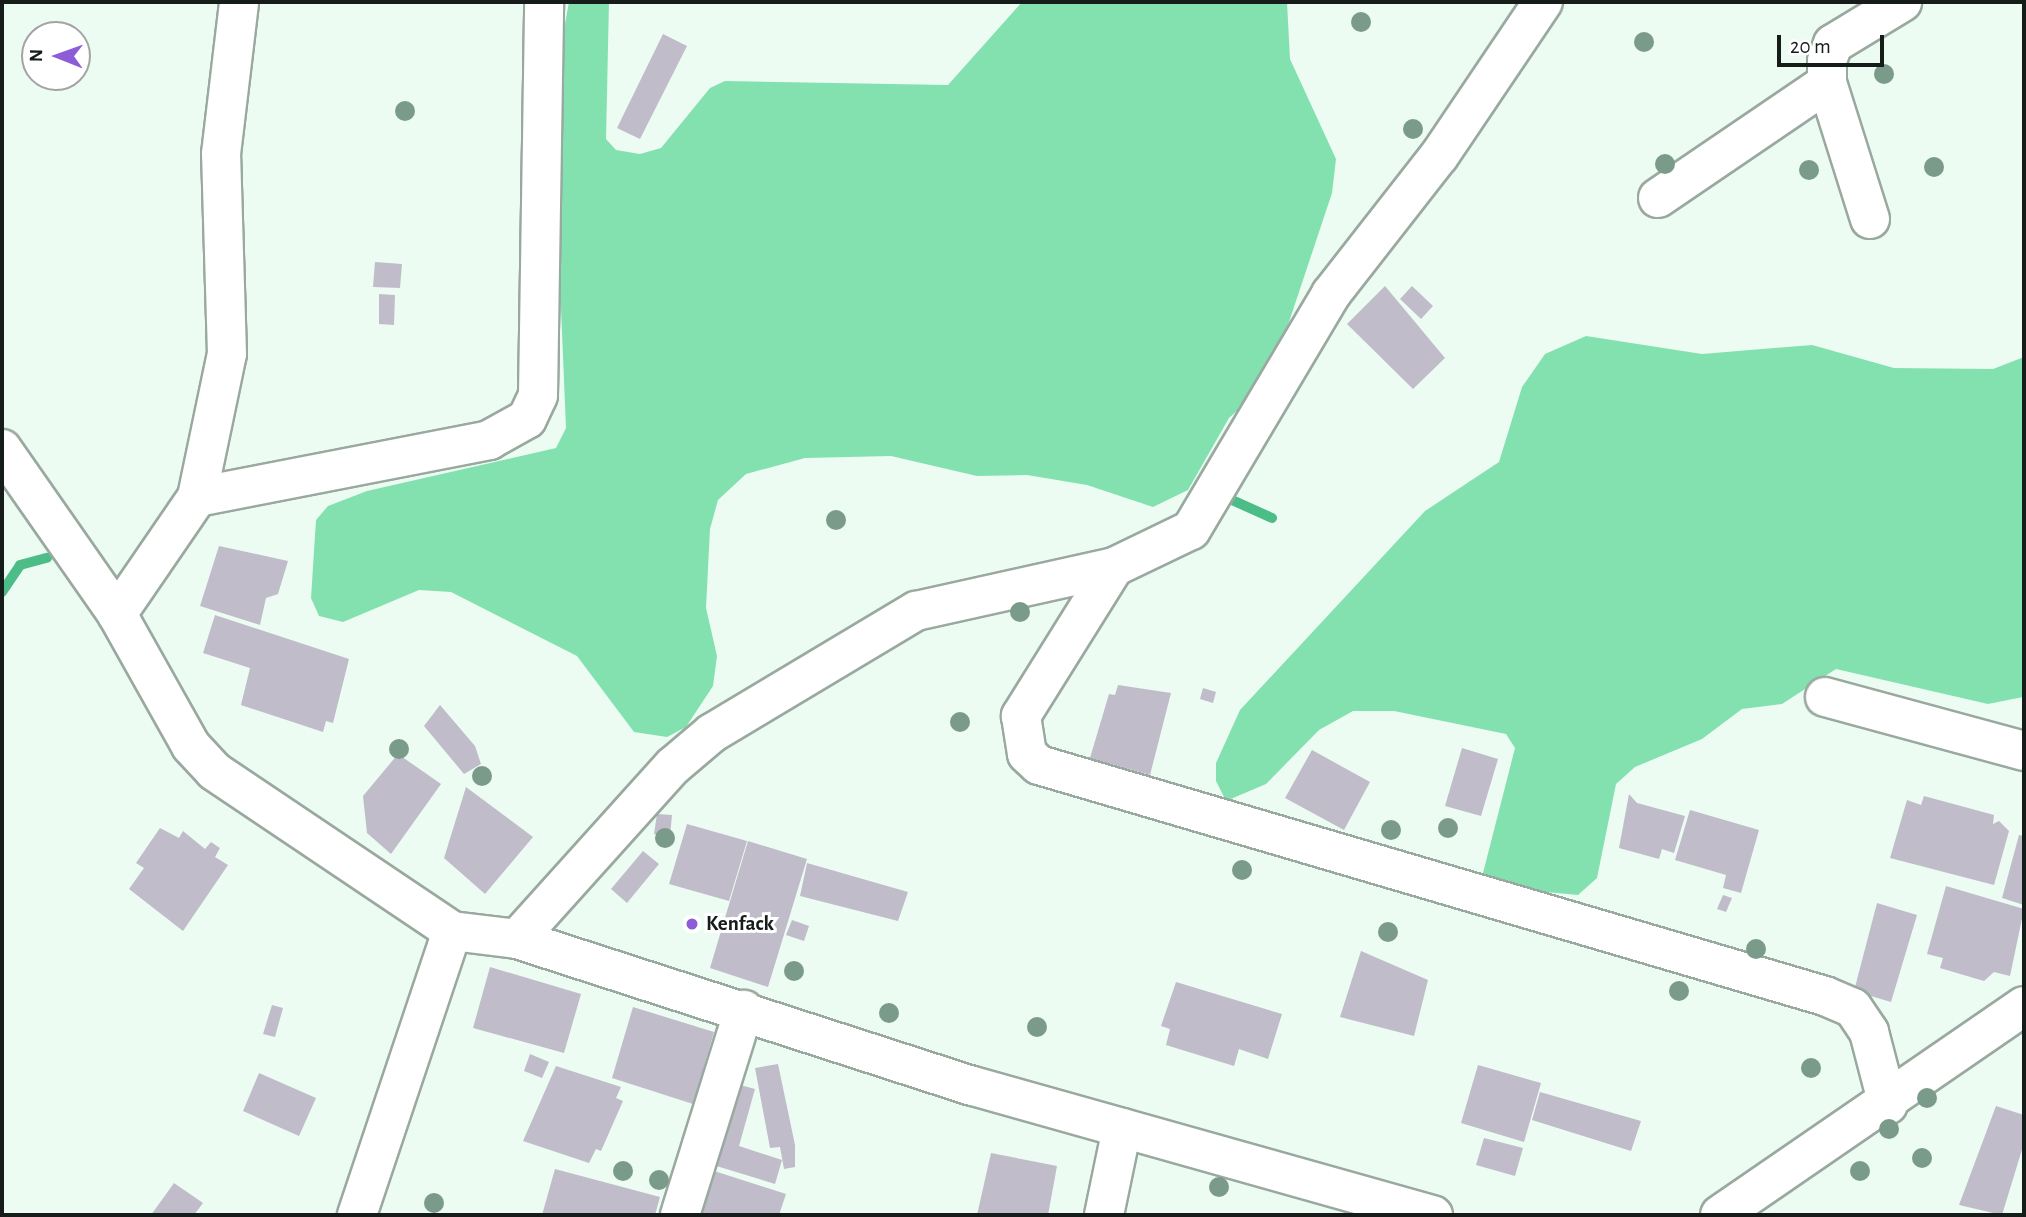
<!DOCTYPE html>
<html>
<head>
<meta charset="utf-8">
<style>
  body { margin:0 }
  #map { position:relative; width:2026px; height:1217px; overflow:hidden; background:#ecfcf2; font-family:"Alegreya Sans",sans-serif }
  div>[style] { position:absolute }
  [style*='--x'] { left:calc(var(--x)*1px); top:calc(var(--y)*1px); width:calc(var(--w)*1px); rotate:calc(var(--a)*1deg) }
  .green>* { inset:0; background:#83e1b0 }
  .stream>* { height:10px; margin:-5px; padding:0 5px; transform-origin:5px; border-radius:5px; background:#4cbd87 }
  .building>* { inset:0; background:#c0bcca }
  .roads { filter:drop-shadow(2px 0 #9aa9a0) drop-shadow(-2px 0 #9aa9a0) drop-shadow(0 2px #9aa9a0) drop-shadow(0 -2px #9aa9a0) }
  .minor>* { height:38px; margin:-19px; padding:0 19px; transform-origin:19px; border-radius:19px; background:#fff }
  .trees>* { width:20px; height:20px; margin:-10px; border-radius:50%; background:#7b9b8a }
  .dots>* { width:19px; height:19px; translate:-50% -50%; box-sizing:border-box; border:4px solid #fff; border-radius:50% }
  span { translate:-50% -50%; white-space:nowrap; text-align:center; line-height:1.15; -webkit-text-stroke:6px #fff; paint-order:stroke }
  .poi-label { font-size:21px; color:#161c19; font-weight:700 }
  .left { translate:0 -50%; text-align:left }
  .frame { position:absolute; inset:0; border:4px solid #161c19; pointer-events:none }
  .north { position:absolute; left:21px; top:21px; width:70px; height:70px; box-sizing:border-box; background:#fff; border:2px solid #a2a4a3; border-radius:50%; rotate:271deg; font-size:19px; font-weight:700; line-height:28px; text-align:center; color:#161c19 }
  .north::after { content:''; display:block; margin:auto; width:24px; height:32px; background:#8d5dd7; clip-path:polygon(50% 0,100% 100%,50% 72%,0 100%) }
  .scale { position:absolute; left:1777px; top:35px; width:107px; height:32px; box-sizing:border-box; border:4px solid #161c19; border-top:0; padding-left:9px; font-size:21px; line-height:24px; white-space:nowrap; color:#161c19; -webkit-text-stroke:5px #fff; paint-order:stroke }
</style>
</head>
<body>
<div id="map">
  <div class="green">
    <div style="clip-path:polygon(569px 2px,609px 2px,606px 139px,616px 150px,640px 154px,661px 148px,710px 88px,725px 81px,948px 85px,1022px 2px,1287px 2px,1290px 59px,1336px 159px,1332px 193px,1269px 382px,1229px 418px,1188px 490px,1153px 507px,1087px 485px,1027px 475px,977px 476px,891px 456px,805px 458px,746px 474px,718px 500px,710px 529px,706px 608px,717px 656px,713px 686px,686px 727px,667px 737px,634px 732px,577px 656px,451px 592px,419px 590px,343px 622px,319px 616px,311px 598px,316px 520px,328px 506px,367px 491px,556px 448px,566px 428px,552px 94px)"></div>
    <div style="clip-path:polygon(1586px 336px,1702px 354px,1812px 345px,1894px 368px,1993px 369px,2024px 357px,2023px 697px,1988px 704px,1836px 669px,1782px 704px,1742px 709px,1702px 739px,1635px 767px,1616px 784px,1597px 878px,1578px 895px,1504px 888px,1482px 877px,1515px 748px,1506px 734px,1394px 711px,1353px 711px,1319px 730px,1266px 784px,1226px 801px,1216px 781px,1216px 763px,1240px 710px,1425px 511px,1499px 462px,1522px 387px,1545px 354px)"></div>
  </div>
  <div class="stream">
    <div style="--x:1221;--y:495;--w:56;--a:24.3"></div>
    <div style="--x:2;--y:592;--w:32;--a:-56"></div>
    <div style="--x:20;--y:565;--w:28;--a:-15"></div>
  </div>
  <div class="building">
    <div style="clip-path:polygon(663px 34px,687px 46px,640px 139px,617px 128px)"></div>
    <div style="clip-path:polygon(375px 262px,402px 264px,400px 288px,373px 287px)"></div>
    <div style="clip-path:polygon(1385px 286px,1445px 358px,1413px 389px,1347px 324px)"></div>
    <div style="clip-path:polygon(1412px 286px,1433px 306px,1421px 319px,1400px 299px)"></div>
    <div style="clip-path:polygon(379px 294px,395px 295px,394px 325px,379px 324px)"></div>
    <div style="clip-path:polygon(219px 546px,288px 561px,278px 594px,266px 598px,260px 625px,200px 606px)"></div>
    <div style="clip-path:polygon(215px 615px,349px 659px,333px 723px,326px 721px,323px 732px,241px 705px,250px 668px,203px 653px)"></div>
    <div style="clip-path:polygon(1118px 685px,1171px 693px,1150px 775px,1090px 758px,1109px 694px,1115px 695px)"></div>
    <div style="clip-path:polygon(1203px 688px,1216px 692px,1213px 703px,1200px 699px)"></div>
    <div style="clip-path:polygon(440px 705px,475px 746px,481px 764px,464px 774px,424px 726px)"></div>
    <div style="clip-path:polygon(1462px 748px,1498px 759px,1481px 816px,1445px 806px)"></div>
    <div style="clip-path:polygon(1312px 750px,1370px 782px,1344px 830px,1285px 798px)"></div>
    <div style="clip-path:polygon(398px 754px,441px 784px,391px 854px,367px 833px,363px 796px)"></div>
    <div style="clip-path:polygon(466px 787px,533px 837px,485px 894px,444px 858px)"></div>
    <div style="clip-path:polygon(1629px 794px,1637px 803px,1685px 816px,1674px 853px,1662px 849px,1659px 859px,1619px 848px)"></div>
    <div style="clip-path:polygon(1924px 796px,1994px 815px,1993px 824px,1999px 821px,2009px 831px,1994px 885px,1890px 858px,1907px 800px,1921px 805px)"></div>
    <div style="clip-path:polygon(1690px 810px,1759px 830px,1741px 893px,1723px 888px,1726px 875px,1675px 860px)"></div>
    <div style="clip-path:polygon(657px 814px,672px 815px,670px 836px,654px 834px)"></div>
    <div style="clip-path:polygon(687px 824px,747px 841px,729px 901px,669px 884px)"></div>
    <div style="clip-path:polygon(160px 828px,179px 838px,183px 831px,205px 849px,211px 842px,220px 848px,215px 857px,228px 865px,183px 931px,129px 889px,144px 868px,136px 863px)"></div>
    <div style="clip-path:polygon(2019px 835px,2024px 836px,2024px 905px,2002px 898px)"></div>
    <div style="clip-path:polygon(748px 841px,807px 859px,768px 987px,710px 968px)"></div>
    <div style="clip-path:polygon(643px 851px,659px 864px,627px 903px,611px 889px)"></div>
    <div style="clip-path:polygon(807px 863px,908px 892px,898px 921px,800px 896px)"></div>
    <div style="clip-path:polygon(1946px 886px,2024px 909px,2010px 976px,1994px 972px,1984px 981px,1940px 968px,1943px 958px,1927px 954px)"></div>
    <div style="clip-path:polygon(1723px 895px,1732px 898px,1726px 912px,1717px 909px)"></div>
    <div style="clip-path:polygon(1877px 903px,1917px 915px,1891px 1002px,1854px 991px)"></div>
    <div style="clip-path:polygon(792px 920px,809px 926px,804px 941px,786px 935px)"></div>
    <div style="clip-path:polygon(1361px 951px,1428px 980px,1414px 1036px,1340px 1017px)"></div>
    <div style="clip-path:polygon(490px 967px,581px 994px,564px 1053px,473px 1028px)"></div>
    <div style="clip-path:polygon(1176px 982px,1282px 1014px,1268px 1059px,1239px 1049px,1234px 1066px,1166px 1045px,1170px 1029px,1161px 1026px)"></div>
    <div style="clip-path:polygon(272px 1005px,283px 1008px,275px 1037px,263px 1034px)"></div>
    <div style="clip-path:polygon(633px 1007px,714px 1032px,693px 1104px,612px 1078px)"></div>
    <div style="clip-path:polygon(530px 1054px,549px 1062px,542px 1078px,524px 1071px)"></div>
    <div style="clip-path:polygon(778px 1064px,795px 1145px,795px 1167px,784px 1169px,780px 1147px,770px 1148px,755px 1068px)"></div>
    <div style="clip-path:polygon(1478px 1065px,1541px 1083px,1524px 1142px,1461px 1123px)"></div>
    <div style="clip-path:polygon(556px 1066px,621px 1087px,616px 1098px,623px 1101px,601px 1151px,596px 1149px,589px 1163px,523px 1141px)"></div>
    <div style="clip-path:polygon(259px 1073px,316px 1098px,299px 1136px,243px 1111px)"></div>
    <div style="clip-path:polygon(733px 1083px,755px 1089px,739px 1146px,782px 1160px,775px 1184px,710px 1164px)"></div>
    <div style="clip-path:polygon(1540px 1092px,1641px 1121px,1631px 1151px,1532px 1120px)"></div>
    <div style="clip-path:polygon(1996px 1106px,2024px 1115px,2024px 1143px,2002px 1215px,1959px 1205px)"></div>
    <div style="clip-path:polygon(1484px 1138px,1523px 1148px,1515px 1176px,1476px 1165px)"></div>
    <div style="clip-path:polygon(991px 1153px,1057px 1166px,1048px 1215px,977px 1215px)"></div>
    <div style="clip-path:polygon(555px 1169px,660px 1197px,655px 1215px,542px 1215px)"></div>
    <div style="clip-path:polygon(708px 1169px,786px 1194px,779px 1215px,694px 1215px)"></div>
    <div style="clip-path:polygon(174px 1183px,203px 1203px,194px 1215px,151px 1215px)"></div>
  </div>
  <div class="roads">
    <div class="minor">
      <div style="--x:1658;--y:198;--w:204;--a:-34.2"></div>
      <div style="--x:1870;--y:219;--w:143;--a:-107.5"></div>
      <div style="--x:1827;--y:83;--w:22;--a:-90"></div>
      <div style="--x:1827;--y:61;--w:18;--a:-71"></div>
      <div style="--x:1833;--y:44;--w:81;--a:-31.3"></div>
      <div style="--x:2;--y:449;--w:201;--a:55.1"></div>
      <div style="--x:117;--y:614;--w:151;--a:60.7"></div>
      <div style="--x:191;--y:746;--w:34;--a:47"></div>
      <div style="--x:214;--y:771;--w:287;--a:33.9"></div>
      <div style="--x:452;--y:931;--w:65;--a:7"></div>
      <div style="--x:517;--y:939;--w:479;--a:17.9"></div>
      <div style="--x:973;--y:1086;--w:478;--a:15.7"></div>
      <div style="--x:197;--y:497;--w:298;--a:-11"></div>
      <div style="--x:489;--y:440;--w:43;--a:-28.9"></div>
      <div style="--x:527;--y:419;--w:26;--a:-65"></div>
      <div style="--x:538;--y:395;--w:393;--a:-89.1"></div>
      <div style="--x:1114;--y:567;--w:176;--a:122"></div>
      <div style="--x:1021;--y:716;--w:38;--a:81"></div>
      <div style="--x:1027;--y:754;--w:16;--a:43"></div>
      <div style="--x:1039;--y:765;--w:819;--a:16.38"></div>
      <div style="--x:1825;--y:996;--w:30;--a:23"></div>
      <div style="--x:1853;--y:1008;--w:29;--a:56"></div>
      <div style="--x:1869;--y:1032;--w:75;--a:75.4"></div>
      <div style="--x:117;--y:614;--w:142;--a:-55.6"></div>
      <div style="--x:197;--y:497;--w:146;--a:-78.2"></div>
      <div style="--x:227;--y:354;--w:200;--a:-91.7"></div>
      <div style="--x:221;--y:154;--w:153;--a:-83.2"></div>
      <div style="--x:1825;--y:697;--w:206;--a:15.2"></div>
      <div style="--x:517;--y:939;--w:233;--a:-48"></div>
      <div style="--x:673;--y:766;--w:51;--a:-40.2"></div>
      <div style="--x:712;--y:733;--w:238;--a:-30.9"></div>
      <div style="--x:916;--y:611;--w:203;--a:-12.5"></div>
      <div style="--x:1114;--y:567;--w:85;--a:-25.7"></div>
      <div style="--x:1191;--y:530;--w:274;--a:-59.3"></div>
      <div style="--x:1331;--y:294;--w:175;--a:-52"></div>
      <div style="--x:1439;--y:156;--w:186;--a:-56"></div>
      <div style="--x:357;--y:1215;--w:299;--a:-71.5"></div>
      <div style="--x:680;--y:1215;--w:215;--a:-72.7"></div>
      <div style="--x:1104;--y:1215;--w:89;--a:-78.3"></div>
      <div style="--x:1720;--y:1215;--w:369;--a:-34.5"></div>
    </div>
  </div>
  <div class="trees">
    <div style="left:1361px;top:22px"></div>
    <div style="left:1644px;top:42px"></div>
    <div style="left:1884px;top:74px"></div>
    <div style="left:405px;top:111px"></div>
    <div style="left:1413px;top:129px"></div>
    <div style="left:1665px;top:164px"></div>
    <div style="left:1934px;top:167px"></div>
    <div style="left:1809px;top:170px"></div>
    <div style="left:836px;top:520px"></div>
    <div style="left:1020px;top:612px"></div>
    <div style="left:960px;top:722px"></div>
    <div style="left:399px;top:749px"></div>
    <div style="left:482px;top:776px"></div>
    <div style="left:1448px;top:828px"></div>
    <div style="left:1391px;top:830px"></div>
    <div style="left:665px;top:838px"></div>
    <div style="left:1242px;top:870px"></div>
    <div style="left:1388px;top:932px"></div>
    <div style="left:1756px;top:949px"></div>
    <div style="left:794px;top:971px"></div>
    <div style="left:1679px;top:991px"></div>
    <div style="left:889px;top:1013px"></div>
    <div style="left:1037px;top:1027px"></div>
    <div style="left:1811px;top:1068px"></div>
    <div style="left:1927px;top:1098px"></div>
    <div style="left:1889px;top:1129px"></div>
    <div style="left:1922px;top:1158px"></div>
    <div style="left:623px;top:1171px"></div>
    <div style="left:1860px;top:1171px"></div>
    <div style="left:659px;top:1180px"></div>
    <div style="left:1219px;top:1187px"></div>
    <div style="left:434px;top:1203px"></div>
  </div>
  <div class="dots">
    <div style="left:692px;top:924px;background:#8d5dd7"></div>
  </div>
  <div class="poi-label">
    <span class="left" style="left:706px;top:924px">Kenfack</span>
  </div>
  <div class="frame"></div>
  <div class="north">N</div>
  <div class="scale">20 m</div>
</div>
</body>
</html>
